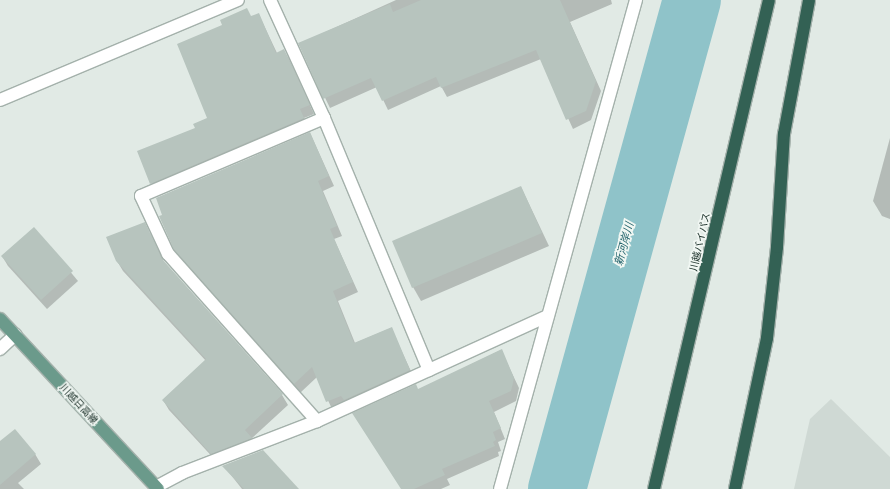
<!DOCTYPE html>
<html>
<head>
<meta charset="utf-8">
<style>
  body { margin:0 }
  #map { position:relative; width:890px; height:489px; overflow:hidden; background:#e1eae5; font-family:Commissioner,"Noto Sans JP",sans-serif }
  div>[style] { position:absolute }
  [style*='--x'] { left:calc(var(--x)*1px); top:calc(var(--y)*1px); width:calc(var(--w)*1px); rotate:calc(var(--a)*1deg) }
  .built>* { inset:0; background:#cfd9d4 }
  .shadow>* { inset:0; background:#0003 }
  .river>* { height:58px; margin:-29px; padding:0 29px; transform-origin:29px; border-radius:29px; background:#8fc3c9 }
  .building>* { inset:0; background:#b7c4be }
  .roads { filter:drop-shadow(1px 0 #a4b1ab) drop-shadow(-1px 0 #a4b1ab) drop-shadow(0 1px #a4b1ab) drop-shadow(0 -1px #a4b1ab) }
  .minor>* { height:12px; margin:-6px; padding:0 6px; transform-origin:6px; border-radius:6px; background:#fff }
  .major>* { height:12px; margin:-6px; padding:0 6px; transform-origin:6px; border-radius:6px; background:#6b9a8b }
  .highway>* { height:12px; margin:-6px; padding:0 6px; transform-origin:6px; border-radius:6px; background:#336154 }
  span { translate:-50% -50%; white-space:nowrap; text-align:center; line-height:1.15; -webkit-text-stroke:3.5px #f1f7f3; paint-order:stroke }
  .street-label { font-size:10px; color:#233831 }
  .water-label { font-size:11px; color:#25656d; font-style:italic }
</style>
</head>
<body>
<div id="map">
  <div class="built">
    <div style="clip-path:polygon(831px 399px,890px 457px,890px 489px,794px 489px,810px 419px)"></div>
  </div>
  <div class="shadow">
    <div style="clip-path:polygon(396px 0,611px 0,612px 4px,570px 22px,601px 91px,591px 120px,573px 129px,541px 59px,447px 97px,441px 86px,388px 110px,377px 87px,330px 108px,299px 44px)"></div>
    <div style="clip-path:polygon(259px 15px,277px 53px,284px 51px,289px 59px,314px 114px,304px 118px,309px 127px,156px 192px,151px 184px,196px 129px,209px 119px,252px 17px)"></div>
    <div style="clip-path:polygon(310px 133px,334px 186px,323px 191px,342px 236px,334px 239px,358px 292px,338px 301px,355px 343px,391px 328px,415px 380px,333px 411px,317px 377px,300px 393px,181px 260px,175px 249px)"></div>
    <div style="clip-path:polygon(890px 138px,890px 219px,882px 216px,873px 201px)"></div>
    <div style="clip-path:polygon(521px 187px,549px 246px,421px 301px,413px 287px)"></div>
    <div style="clip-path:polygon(34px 228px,78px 281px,47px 309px,8px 266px,2px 256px)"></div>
    <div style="clip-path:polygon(150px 233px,164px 262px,282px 395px,288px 405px,251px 439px,257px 448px,218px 463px,169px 410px,163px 400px,206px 361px,123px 271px,117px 261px)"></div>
    <div style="clip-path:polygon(501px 350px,519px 388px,516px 401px,494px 412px,505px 439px,498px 442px,501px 451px,498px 452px,499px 456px,447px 479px,450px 485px,441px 489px,402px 489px,418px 390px)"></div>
    <div style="clip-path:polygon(0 443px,35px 454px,41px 464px,18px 483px,24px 489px,0 489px)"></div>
    <div style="clip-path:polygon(224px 466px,297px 489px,242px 489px)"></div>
  </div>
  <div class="river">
    <div style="--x:557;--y:489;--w:507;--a:-74.57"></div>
  </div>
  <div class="building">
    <div style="clip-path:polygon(421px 0,560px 0,596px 81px,586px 111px,566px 120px,536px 50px,441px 88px,436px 77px,382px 101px,371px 78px,323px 99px,298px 43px,390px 4px,393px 12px)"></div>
    <div style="clip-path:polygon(247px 8px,251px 16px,259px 13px,276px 53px,284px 49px,310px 105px,300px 109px,304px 118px,150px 184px,137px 151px,195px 128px,193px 124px,207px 118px,177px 44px,222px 25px,220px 20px)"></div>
    <div style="clip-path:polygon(310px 132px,329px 176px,318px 181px,337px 226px,330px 229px,353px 282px,333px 291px,354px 343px,392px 327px,410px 370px,344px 400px,341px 396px,326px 402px,312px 367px,294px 384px,174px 250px,159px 216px,162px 215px,156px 198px)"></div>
    <div style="clip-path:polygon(521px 186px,542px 233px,412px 288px,392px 241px)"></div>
    <div style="clip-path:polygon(145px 222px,162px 259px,283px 394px,245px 430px,252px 438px,211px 454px,162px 400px,206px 359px,116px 261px,106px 237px)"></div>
    <div style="clip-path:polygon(34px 227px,73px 271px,41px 300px,1px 256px)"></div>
    <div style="clip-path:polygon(502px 349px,514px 378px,511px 391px,489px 401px,501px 428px,493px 432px,496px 440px,493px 442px,495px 446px,442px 469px,445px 475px,414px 489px,401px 489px,352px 413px,416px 384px,418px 389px)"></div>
    <div style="clip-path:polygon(15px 429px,36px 454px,0 485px,0 441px)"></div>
    <div style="clip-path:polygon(263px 450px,299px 489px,244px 489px,222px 466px)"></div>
  </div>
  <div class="roads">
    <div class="minor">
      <div style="--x:270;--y:0;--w:130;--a:65.4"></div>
      <div style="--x:324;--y:118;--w:273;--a:67.4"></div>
      <div style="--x:0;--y:100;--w:258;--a:-22.8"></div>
      <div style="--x:0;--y:349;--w:21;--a:-43"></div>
      <div style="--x:317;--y:421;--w:224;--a:-131.7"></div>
      <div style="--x:168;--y:254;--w:64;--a:-115"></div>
      <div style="--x:141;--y:196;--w:199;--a:-23.1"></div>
      <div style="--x:156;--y:487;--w:30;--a:-28"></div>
      <div style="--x:182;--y:473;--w:145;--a:-21.1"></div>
      <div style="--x:317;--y:421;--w:253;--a:-24.5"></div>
      <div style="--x:500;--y:489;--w:508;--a:-74.46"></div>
    </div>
    <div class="major">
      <div style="--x:0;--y:319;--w:232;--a:47.1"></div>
    </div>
    <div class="highway">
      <div style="--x:654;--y:489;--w:502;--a:-76.77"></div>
      <div style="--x:735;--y:489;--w:154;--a:-78"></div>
      <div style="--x:767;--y:338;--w:92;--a:-83.7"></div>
      <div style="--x:777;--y:247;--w:113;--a:-86.5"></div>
      <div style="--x:784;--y:134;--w:136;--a:-79.4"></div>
    </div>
  </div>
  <div class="street-label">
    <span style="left:700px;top:242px;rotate:-77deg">川越バイパス</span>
    <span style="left:79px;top:404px;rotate:47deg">川越日高線</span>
  </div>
  <div class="water-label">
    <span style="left:624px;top:244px;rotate:-75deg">新河岸川</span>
  </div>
</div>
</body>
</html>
